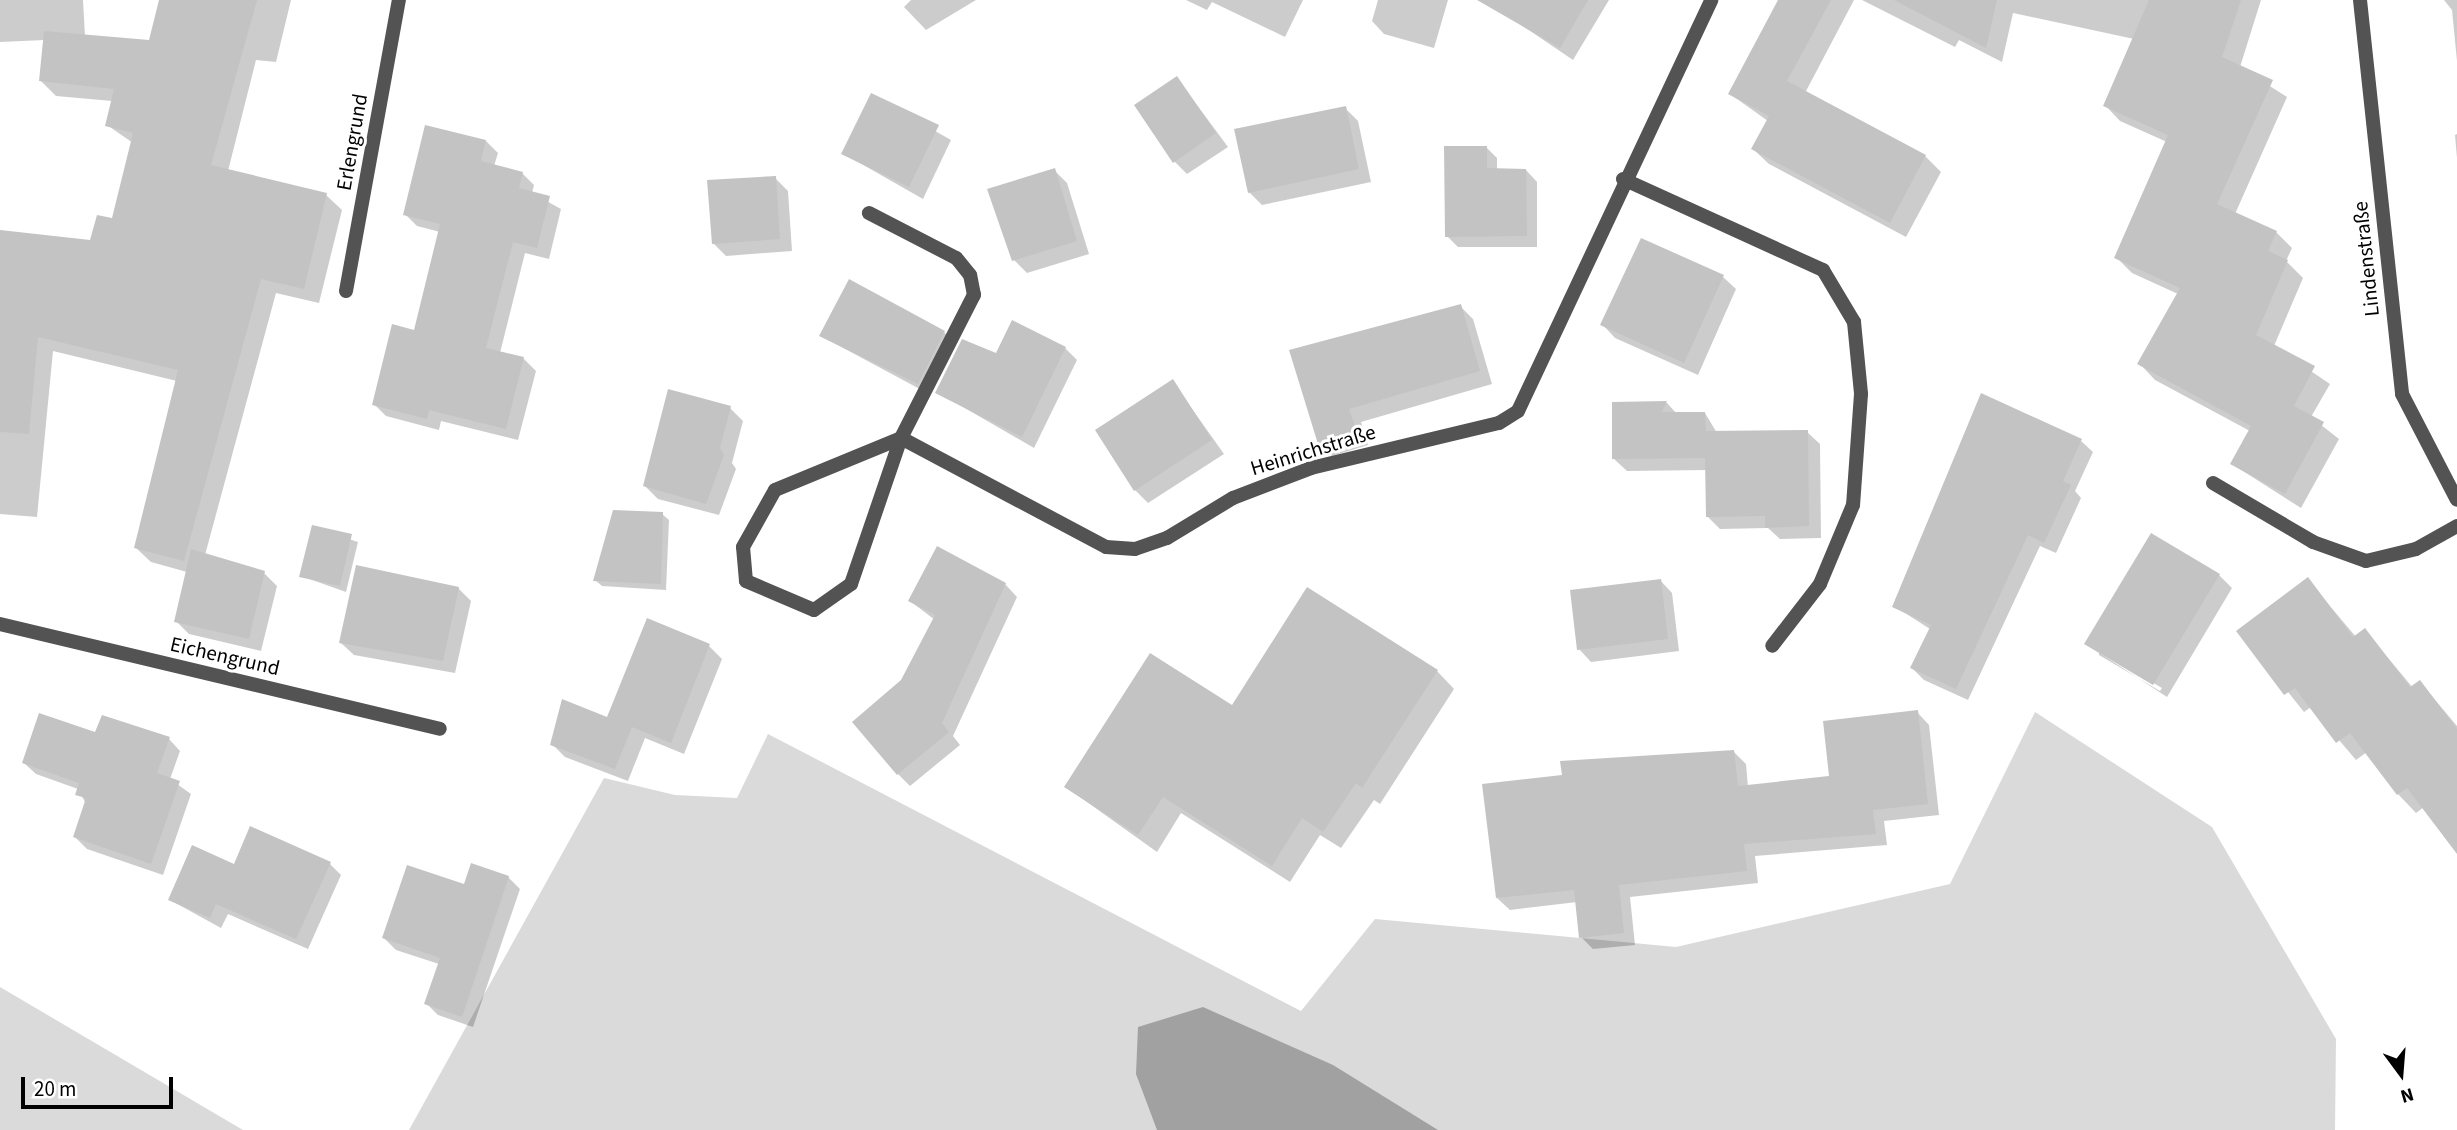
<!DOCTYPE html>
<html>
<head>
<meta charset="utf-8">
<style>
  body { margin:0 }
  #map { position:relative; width:2457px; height:1130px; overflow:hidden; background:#fff; font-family:"Source Sans 3",sans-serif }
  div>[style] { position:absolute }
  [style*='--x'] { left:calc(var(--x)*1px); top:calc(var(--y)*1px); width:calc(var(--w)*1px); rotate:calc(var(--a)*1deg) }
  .green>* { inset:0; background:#dadada }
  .water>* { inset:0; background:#a1a1a1 }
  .shadow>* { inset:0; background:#0003 }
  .building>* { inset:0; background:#c3c3c3 }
  .service>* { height:14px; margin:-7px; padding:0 7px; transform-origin:7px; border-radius:7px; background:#535353 }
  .minor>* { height:14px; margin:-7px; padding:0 7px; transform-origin:7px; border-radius:7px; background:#535353 }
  span { translate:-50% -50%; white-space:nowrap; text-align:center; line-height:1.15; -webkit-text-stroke:6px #fff; paint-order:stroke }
  .street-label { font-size:21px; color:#000 }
  .north { position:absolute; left:2366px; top:1039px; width:70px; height:70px; -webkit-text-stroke:5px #fff; paint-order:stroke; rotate:164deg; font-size:19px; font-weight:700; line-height:28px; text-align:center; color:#000 }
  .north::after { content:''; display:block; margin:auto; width:24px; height:32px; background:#000; clip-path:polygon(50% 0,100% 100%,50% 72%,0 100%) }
  .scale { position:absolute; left:21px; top:1077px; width:152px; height:32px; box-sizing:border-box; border:4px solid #000; border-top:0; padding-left:9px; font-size:21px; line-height:24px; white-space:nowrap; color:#000; -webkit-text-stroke:5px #fff; paint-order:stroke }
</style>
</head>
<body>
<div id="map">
  <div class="green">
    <div style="clip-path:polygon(2035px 712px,2212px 827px,2336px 1039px,2335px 1130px,409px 1130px,604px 778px,675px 795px,737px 798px,768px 734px,1301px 1011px,1375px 919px,1676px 947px,1950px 884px)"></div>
    <div style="clip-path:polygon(0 987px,243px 1130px,0 1130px)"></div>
  </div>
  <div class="water">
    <div style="clip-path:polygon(1203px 1007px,1333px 1065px,1438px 1130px,1157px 1130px,1136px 1074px,1138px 1027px)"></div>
  </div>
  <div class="shadow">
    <div style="clip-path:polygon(0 0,83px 0,85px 36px,150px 42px,160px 0,291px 0,276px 62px,256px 60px,228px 171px,326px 195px,342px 210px,319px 303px,276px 293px,205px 555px,264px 573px,277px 586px,261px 651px,189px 634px,176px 621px,187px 572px,151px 562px,135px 547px,177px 381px,53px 351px,37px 517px,0 514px,0 231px,92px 242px,113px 220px,133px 143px,107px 125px,112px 101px,56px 96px,41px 81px,45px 40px,0 42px)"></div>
    <div style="clip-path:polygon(911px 0,976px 0,926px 30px,904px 7px)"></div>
    <div style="clip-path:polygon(1186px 0,1303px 0,1285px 37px,1212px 2px,1207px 10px)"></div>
    <div style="clip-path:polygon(1378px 0,1448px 0,1434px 48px,1384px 34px,1372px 21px)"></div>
    <div style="clip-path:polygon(1517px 0,1609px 0,1573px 60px,1508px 16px)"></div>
    <div style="clip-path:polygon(1781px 0,1854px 0,1805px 93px,1925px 156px,1941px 172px,1906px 237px,1769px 164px,1753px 149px,1768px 121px,1730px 94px)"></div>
    <div style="clip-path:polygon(1862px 0,2261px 0,2240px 67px,2287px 97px,2235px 214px,2276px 232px,2292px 248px,2286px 261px,2303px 278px,2274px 346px,2330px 384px,2311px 417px,2339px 439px,2301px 508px,2232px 464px,2250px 431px,2155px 380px,2140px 364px,2178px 294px,2132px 273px,2116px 257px,2167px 142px,2120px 121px,2105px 105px,2134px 39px,2013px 13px,2002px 62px,1959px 40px,1955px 47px)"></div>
    <div style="clip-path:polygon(2444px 0,2457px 0,2457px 61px,2452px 10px)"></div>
    <div style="clip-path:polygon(1177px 78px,1228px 147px,1187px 174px,1174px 161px)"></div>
    <div style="clip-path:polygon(872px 95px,951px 140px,923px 199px,844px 154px)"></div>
    <div style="clip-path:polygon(1345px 108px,1358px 121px,1371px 182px,1262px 205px,1249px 192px)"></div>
    <div style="clip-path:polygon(2457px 134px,2457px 158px,2455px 135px)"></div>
    <div style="clip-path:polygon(486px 141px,498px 153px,494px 166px,522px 173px,534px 185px,532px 193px,561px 209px,549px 259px,525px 253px,500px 353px,524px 359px,536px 371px,518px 440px,441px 421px,439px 430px,386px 416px,374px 404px,415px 332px,440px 232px,417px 226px,405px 214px)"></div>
    <div style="clip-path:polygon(1486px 147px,1497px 158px,1497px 170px,1526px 170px,1537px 182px,1537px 247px,1458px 247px,1447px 236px)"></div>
    <div style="clip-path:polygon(1054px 170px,1067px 183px,1089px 254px,1027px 273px,1014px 260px)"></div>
    <div style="clip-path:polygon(775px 178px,788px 191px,792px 251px,726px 256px,713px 243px)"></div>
    <div style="clip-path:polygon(1723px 277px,1736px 289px,1698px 375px,1615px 338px,1603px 325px)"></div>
    <div style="clip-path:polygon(1460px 306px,1473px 319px,1492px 384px,1361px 422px,1368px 445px,1332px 456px,1319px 443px,1292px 351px)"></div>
    <div style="clip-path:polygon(944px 332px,955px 344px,929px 394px,821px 336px)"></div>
    <div style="clip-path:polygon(1065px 348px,1077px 360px,1034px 448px,937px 392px,997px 356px)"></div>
    <div style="clip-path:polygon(1173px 382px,1224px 454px,1148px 503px,1135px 490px)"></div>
    <div style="clip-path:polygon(1667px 403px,1677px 414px,1705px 413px,1717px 433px,1807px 432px,1820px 444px,1821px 538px,1780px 539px,1768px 528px,1720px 529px,1708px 517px,1707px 470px,1627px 471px,1614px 459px,1614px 404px)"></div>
    <div style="clip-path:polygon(730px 408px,743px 421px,732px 463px,736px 469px,719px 515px,658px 499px,645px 486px)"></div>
    <div style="clip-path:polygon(2081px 441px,2093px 452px,2075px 491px,2081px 498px,2056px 553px,2040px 546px,1968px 700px,1924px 680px,1912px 668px,1930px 629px,1894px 606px)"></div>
    <div style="clip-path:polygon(662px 514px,669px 520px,666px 590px,602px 586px,595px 580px)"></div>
    <div style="clip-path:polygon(313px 527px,358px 542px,346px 592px,301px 576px)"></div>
    <div style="clip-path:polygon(evenodd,2219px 575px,2232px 588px,2167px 697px,2086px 644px,2219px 575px,2099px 651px,2162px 688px,2160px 691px,2099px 655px,2099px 651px)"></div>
    <div style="clip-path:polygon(1660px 580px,1672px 593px,1679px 651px,1591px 662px,1579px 649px)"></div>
    <div style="clip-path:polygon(2308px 580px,2356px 637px,2365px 630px,2413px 688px,2420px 682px,2457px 726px,2457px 848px,2424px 807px,2416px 813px,2398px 794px,2367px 752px,2356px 760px,2311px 707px,2304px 712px,2239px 631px)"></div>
    <div style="clip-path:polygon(1005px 584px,1017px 597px,953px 736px,960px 745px,910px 786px,898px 774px,902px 681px,935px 620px,910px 601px)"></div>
    <div style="clip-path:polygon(458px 588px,471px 601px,455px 673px,354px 655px,341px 643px)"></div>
    <div style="clip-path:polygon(709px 646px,722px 659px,684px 754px,645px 738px,628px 781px,565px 757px,552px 744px,615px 722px)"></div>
    <div style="clip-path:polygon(1437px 671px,1454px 689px,1380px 804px,1374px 800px,1341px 848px,1320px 835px,1290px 882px,1181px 813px,1157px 852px,1066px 787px,1232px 707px)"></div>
    <div style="clip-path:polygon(1917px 712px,1929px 725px,1939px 815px,1884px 821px,1887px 845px,1755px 856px,1758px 883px,1630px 897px,1635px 945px,1593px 949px,1581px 937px,1577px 902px,1510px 910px,1497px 898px,1734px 752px,1746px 764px,1748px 787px,1830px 777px)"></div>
    <div style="clip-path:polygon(96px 735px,169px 739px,180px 751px,170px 779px,191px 794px,163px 875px,87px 849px,75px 837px,86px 804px,78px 789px,36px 774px,24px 763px)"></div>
    <div style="clip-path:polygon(330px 864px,341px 875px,308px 949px,228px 914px,221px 928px,170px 900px,235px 866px)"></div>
    <div style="clip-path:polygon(508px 877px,520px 889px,473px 1027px,438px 1015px,426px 1003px,439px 964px,396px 950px,384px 938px,465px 886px)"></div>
  </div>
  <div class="building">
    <div style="clip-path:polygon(159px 0,257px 0,211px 165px,327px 193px,304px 289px,261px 279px,184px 561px,134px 548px,178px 370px,38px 337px,29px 434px,0 432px,0 230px,90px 240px,97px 215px,112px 218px,133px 133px,105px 126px,114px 89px,39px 81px,44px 31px,149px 40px)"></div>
    <div style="clip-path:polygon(1477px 0,1588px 0,1560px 48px)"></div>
    <div style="clip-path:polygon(1778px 0,1831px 0,1787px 81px,1926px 155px,1890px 223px,1751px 149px,1769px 116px,1728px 94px)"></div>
    <div style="clip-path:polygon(1894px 0,1997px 0,1986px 48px)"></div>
    <div style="clip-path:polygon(2149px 0,2241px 0,2222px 57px,2273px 80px,2217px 204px,2277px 231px,2268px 251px,2288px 260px,2256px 335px,2315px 366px,2294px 406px,2324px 422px,2285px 494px,2230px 464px,2251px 426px,2137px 364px,2180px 288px,2114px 258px,2168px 135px,2103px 106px)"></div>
    <div style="clip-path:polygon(1177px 76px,1216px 133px,1173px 163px,1134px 105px)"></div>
    <div style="clip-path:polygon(871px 93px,939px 125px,909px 187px,841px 154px)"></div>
    <div style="clip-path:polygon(1346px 106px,1359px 169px,1248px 193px,1234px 129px)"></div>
    <div style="clip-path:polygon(425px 125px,486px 140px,481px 161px,523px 172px,519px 188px,550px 196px,537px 248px,513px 242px,486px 348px,524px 357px,506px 429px,429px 410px,427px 419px,372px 405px,392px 324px,414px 330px,440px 224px,403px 215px)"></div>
    <div style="clip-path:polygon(1444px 146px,1487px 146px,1487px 168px,1526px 169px,1527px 236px,1445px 237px)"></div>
    <div style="clip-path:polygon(1055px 168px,1077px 241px,1012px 261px,987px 189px)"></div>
    <div style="clip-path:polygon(776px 176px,780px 239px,712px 244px,707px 180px)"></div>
    <div style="clip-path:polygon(1641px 238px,1724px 275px,1684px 363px,1600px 325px)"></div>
    <div style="clip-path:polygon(849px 279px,945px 331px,918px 384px,819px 336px)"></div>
    <div style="clip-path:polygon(1461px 304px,1480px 371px,1349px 409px,1357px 432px,1318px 444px,1289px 350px)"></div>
    <div style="clip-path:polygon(1012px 320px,1066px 347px,1022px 437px,935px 393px,962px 339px,996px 353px)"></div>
    <div style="clip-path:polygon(1173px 379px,1212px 440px,1134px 491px,1095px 430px)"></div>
    <div style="clip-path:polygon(668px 389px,731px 406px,720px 448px,724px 455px,706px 504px,643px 486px)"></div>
    <div style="clip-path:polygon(1981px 393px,2082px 439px,2063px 481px,2071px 485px,2044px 543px,2028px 535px,1956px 689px,1910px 668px,1931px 625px,1892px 607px)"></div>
    <div style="clip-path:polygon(1667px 401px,1662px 412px,1705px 412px,1706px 431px,1808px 430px,1809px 526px,1765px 528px,1765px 516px,1706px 517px,1705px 458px,1612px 459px,1612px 402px)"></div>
    <div style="clip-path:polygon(613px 510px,663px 512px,661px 584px,593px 581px)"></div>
    <div style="clip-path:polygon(312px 525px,352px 534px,340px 586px,299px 577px)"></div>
    <div style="clip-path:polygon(2151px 533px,2220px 574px,2153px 685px,2084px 644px)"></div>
    <div style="clip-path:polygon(937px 546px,1006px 583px,942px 723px,949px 732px,897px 775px,852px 722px,901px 680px,935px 615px,908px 601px)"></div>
    <div style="clip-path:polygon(191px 549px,265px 571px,249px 639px,174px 622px)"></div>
    <div style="clip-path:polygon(356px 565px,459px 587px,443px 661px,339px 643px)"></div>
    <div style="clip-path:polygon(2308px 577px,2353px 637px,2365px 628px,2410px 687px,2420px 680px,2457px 729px,2457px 854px,2407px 788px,2397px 795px,2350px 733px,2336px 743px,2295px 688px,2284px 695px,2236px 631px)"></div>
    <div style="clip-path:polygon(1661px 579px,1668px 639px,1577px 650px,1570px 590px)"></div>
    <div style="clip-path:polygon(1307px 587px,1438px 670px,1362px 788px,1356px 783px,1323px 832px,1302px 818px,1272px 866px,1163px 797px,1138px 835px,1064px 787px,1150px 653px,1232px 705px)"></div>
    <div style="clip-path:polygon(647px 618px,710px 644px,671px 743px,632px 727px,615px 769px,550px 745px,562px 699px,627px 725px,607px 717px)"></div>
    <div style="clip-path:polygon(1918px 710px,1928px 804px,1873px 810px,1876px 834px,1744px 844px,1747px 871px,1619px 885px,1624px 933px,1579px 938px,1574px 890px,1496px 898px,1482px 784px,1562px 775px,1560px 761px,1734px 750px,1738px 786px,1829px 776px,1823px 721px)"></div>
    <div style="clip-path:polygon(39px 713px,95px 732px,102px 715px,170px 737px,157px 773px,180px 781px,151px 864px,73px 837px,86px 798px,75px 795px,79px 783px,22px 763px)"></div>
    <div style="clip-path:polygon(250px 826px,331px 862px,296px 939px,216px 904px,210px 918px,168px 900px,192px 845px,234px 864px)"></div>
    <div style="clip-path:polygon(471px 863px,509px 876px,462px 1017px,424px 1004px,440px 958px,382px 938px,407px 865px,464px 884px)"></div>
  </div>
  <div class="service">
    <div style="--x:2213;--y:483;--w:116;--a:30.5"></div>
    <div style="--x:2313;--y:542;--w:56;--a:19.7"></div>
    <div style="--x:2366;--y:561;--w:51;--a:-13.5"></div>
    <div style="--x:2416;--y:549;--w:47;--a:-29.3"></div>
    <div style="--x:851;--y:584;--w:45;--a:144.9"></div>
    <div style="--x:814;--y:610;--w:74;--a:-156.9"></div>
    <div style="--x:746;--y:581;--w:34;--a:-95"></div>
    <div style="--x:743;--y:547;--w:65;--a:-60.7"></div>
    <div style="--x:775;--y:490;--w:136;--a:-22.4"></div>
    <div style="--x:901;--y:438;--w:161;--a:-63"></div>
    <div style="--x:974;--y:295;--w:20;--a:-101"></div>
    <div style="--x:970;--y:275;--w:22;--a:-129"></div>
    <div style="--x:956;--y:258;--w:98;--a:-152.7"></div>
  </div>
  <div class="minor">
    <div style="--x:2360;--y:0;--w:396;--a:83.9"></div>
    <div style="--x:2402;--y:394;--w:119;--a:62.6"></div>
    <div style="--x:1623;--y:179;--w:220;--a:24.5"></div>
    <div style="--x:1823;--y:270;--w:61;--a:59.2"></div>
    <div style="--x:1854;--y:322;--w:72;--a:84.4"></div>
    <div style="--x:1861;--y:394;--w:111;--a:94.1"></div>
    <div style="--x:1853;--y:505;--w:86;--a:112.7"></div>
    <div style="--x:1820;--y:584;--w:78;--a:127.7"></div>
    <div style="--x:346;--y:291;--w:296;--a:-79.7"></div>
    <div style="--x:851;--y:584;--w:154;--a:-71.1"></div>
    <div style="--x:901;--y:438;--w:232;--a:28"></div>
    <div style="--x:1106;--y:547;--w:29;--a:4"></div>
    <div style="--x:1135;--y:549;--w:34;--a:-19"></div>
    <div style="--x:1167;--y:538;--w:77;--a:-31.2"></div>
    <div style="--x:1233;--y:498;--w:84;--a:-21"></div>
    <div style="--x:1311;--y:468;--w:193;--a:-13.5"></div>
    <div style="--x:1499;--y:423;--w:22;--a:-32"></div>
    <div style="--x:1518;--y:411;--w:454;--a:-64.8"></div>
    <div style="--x:0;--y:624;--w:452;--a:13.4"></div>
  </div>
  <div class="street-label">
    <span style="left:352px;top:142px;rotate:-80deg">Erlengrund</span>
    <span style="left:2366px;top:259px;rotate:-96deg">Lindenstraße</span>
    <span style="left:1313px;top:450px;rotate:-17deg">Heinrichstraße</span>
    <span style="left:225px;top:656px;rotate:13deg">Eichengrund</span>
  </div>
  <div class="north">N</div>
  <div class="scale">20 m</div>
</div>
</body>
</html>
